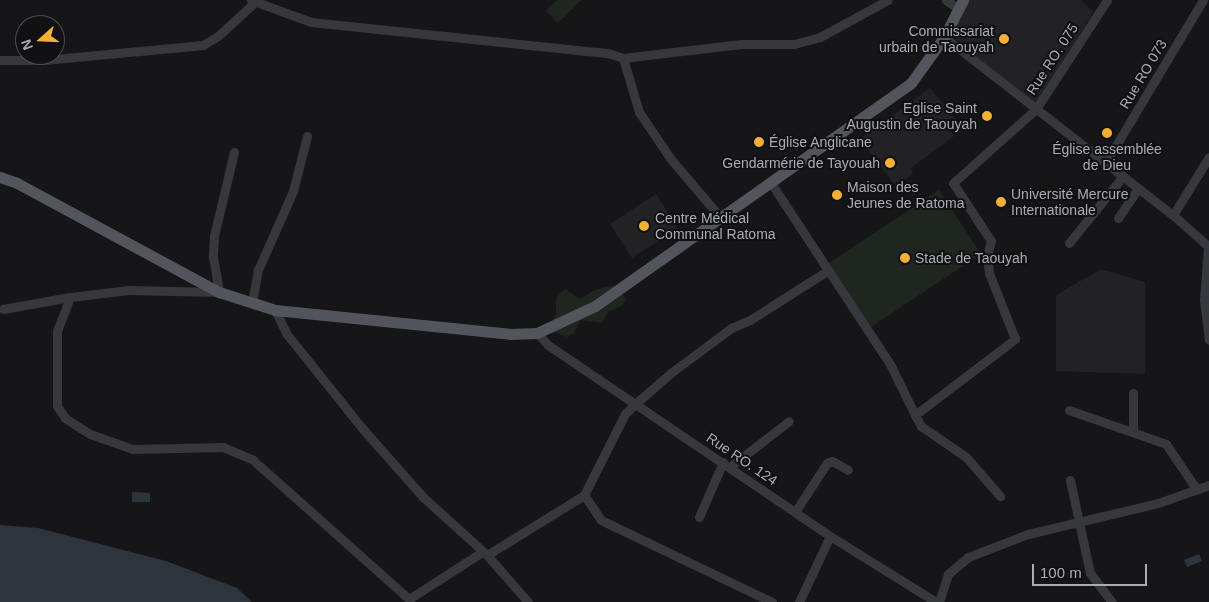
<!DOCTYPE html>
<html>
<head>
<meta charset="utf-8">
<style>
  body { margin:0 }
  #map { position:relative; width:1209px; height:602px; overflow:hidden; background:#161618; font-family:Arial,sans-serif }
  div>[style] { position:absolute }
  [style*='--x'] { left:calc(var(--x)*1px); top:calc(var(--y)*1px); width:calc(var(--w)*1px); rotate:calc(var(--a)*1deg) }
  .built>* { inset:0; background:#222225 }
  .green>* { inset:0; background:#1e261f }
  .water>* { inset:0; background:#2c353c }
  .minor>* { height:9px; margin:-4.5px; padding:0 4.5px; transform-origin:4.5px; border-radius:4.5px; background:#37383d }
  .major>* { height:11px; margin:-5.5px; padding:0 5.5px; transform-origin:5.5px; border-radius:5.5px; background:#53555c }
  .dots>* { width:14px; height:14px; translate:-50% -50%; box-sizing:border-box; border:2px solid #111113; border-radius:50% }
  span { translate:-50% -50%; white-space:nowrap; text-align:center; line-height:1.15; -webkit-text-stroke:4px #111113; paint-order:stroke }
  .poi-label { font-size:14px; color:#a8adb8 }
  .right { translate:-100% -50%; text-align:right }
  .left { translate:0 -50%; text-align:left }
  .street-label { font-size:14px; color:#a8adb8 }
  .north { position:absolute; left:15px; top:15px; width:50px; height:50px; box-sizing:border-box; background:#111113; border:1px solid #4d4f55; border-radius:50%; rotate:250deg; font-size:14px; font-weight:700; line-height:20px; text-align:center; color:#a8adb8 }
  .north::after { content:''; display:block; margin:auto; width:18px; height:22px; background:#f2b134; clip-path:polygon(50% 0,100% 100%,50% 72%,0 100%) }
  .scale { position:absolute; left:1032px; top:564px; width:115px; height:22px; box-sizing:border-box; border:2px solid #a8adb8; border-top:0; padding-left:6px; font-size:15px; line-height:18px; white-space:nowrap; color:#a8adb8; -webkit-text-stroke:4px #111113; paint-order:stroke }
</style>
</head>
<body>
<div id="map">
  <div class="built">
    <div style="clip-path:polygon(966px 0,1081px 0,1093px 12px,1036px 105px,953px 37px,957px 17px)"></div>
    <div style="clip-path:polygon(930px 88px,958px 123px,949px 129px,954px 136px,911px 168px,913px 173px,897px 188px,860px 139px)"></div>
    <div style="clip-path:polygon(656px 194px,678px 228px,632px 258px,610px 224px)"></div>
    <div style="clip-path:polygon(1101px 269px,1145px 282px,1145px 374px,1056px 371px,1056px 295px)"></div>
  </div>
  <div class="green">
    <div style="clip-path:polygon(557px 0,581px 0,558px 23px,546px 11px)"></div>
    <div style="clip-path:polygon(939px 190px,981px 254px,871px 327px,829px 263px)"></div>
    <div style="clip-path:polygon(615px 285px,626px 299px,623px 305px,608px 312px,602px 323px,581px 320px,574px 333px,567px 337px,552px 331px,550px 323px,556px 315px,556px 298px,565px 289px,580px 299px,594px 290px)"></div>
  </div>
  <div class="water">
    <div style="clip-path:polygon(132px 492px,150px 493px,150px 502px,132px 502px)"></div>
    <div style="clip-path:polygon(0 525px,38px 528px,166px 561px,237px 588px,252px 602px,0 602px)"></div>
    <div style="clip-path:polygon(1199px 554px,1202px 561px,1187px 567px,1184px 560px)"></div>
  </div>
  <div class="minor">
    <div style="--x:251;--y:0;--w:64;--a:20.1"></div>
    <div style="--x:311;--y:22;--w:299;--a:6"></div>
    <div style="--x:608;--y:53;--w:16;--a:18"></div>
    <div style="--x:623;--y:58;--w:119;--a:-6.8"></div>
    <div style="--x:741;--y:44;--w:53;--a:0"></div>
    <div style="--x:794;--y:44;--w:27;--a:-15"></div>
    <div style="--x:820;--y:37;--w:77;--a:-28.6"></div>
    <div style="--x:946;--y:0;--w:16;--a:35"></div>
    <div style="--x:944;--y:37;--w:290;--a:37.9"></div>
    <div style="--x:1173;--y:215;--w:48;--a:41.6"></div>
    <div style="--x:623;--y:58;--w:56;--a:73.5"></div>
    <div style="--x:639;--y:112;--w:55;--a:56"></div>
    <div style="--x:670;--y:158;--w:77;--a:49.7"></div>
    <div style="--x:0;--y:60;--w:44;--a:0"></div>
    <div style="--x:44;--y:60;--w:160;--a:-5.4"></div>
    <div style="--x:203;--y:45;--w:17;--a:-31"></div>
    <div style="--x:218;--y:36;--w:50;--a:-42.6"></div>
    <div style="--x:234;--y:152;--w:86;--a:103.4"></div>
    <div style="--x:214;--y:236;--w:21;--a:93"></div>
    <div style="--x:213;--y:257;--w:36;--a:80"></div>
    <div style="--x:219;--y:292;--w:90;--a:-178.7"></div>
    <div style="--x:129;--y:290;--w:59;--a:173.2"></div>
    <div style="--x:70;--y:297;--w:36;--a:111"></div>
    <div style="--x:57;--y:331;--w:75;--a:90"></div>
    <div style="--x:57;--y:406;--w:14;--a:56"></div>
    <div style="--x:65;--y:418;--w:30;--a:33"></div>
    <div style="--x:90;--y:434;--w:46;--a:19.2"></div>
    <div style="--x:133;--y:449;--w:90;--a:-1.3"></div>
    <div style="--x:223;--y:447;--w:33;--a:23"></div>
    <div style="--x:253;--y:460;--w:209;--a:41.7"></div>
    <div style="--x:409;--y:599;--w:87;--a:-32.8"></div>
    <div style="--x:1106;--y:162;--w:189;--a:-59.1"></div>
    <div style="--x:771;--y:183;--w:219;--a:56.7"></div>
    <div style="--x:891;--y:366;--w:55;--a:63.9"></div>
    <div style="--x:915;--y:415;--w:126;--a:-37.2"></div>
    <div style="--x:1015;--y:339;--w:71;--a:-111.5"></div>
    <div style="--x:989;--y:273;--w:18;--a:-96"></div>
    <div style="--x:987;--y:255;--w:15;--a:-74"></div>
    <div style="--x:991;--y:241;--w:69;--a:-123.2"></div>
    <div style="--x:953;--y:183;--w:111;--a:-41.7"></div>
    <div style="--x:1036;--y:109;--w:130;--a:-56.9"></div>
    <div style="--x:1173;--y:215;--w:68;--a:-58.2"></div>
    <div style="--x:1118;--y:218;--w:36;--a:-56"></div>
    <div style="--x:1069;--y:243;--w:86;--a:-51.1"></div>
    <div style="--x:1208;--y:246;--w:54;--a:94.2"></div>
    <div style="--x:1204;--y:300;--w:40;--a:82.9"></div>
    <div style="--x:252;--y:303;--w:34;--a:-80"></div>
    <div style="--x:258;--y:270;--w:86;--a:-66.1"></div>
    <div style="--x:293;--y:191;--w:57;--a:-75.7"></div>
    <div style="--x:3;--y:309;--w:68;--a:-10.2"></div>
    <div style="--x:275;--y:310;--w:25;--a:64"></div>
    <div style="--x:286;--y:333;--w:122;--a:51.3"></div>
    <div style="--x:362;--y:428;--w:92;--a:48.5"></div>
    <div style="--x:423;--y:497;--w:86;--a:42.2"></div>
    <div style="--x:487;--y:555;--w:62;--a:48.9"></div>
    <div style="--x:537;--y:333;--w:16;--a:47"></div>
    <div style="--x:548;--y:345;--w:341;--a:34.1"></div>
    <div style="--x:830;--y:536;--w:125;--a:31.9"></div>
    <div style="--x:1133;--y:393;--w:38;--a:90"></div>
    <div style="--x:1069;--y:410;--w:103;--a:19.3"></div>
    <div style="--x:1166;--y:444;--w:55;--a:56"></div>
    <div style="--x:915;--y:415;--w:13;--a:61"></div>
    <div style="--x:921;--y:426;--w:55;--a:34.6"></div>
    <div style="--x:966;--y:457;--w:52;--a:48.9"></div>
    <div style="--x:731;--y:466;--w:73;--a:-37.8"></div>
    <div style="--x:1070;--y:480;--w:95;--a:77.9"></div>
    <div style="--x:1090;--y:573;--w:36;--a:53"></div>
    <div style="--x:795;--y:512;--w:59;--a:-56.9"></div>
    <div style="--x:827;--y:463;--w:5;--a:-22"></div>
    <div style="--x:832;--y:461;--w:18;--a:29"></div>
    <div style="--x:699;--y:517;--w:60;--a:-66.4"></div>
    <div style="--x:487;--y:555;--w:114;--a:-31.7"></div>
    <div style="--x:772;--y:602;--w:190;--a:-154.4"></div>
    <div style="--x:601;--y:520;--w:30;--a:-124"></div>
    <div style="--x:584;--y:495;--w:91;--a:-63.2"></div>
    <div style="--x:625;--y:414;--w:14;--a:-45"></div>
    <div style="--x:635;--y:404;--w:49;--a:-40.9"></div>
    <div style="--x:672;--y:372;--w:74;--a:-36.7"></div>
    <div style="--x:731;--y:328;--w:21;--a:-23"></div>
    <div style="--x:750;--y:320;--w:91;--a:-32.5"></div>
    <div style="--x:799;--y:602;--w:73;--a:-64.8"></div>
    <div style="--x:939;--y:602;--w:29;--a:-72"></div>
    <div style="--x:948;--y:574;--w:26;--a:-40"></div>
    <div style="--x:968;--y:557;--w:64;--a:-21"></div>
    <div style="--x:1028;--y:534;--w:134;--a:-13.4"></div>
    <div style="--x:1158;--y:503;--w:54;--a:-19.4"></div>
  </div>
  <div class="major">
    <div style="--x:0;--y:177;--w:18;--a:19"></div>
    <div style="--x:17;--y:183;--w:230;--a:28.4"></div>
    <div style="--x:219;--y:292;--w:59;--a:17.8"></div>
    <div style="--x:275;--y:310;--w:236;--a:5.8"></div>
    <div style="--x:510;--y:334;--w:27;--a:-2"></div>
    <div style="--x:537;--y:333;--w:64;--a:-25"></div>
    <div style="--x:595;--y:306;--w:387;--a:-35.2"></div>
    <div style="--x:911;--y:83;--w:57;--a:-54.3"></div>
    <div style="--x:944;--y:37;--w:42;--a:-62.8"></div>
  </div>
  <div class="dots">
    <div style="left:1004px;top:39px;background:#f2b134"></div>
    <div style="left:987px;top:116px;background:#f2b134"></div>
    <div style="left:1107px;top:133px;background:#f2b134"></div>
    <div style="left:759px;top:142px;background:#f2b134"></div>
    <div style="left:890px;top:163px;background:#f2b134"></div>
    <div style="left:837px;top:195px;background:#f2b134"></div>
    <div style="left:1001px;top:202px;background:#f2b134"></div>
    <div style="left:644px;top:226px;background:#f2b134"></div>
    <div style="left:905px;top:258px;background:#f2b134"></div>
  </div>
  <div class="poi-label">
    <span class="right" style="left:994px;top:39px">Commissariat<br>urbain de Taouyah</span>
    <span class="right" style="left:977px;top:116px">Eglise Saint<br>Augustin de Taouyah</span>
    <span class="left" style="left:769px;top:142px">Église Anglicane</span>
    <span style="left:1107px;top:157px">Église assemblée<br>de Dieu</span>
    <span class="right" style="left:880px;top:163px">Gendarmérie de Tayouah</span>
    <span class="left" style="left:847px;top:195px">Maison des<br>Jeunes de Ratoma</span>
    <span class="left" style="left:1011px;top:202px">Université Mercure<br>Internationale</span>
    <span class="left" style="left:655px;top:226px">Centre Médical<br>Communal Ratoma</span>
    <span class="left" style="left:915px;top:258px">Stade de Taouyah</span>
  </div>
  <div class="street-label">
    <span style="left:1052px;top:59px;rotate:-57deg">Rue RO. 075</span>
    <span style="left:1143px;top:74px;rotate:-59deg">Rue RO 073</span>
    <span style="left:742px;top:459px;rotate:34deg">Rue RO. 124</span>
  </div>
  <div class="north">N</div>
  <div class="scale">100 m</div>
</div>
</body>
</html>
